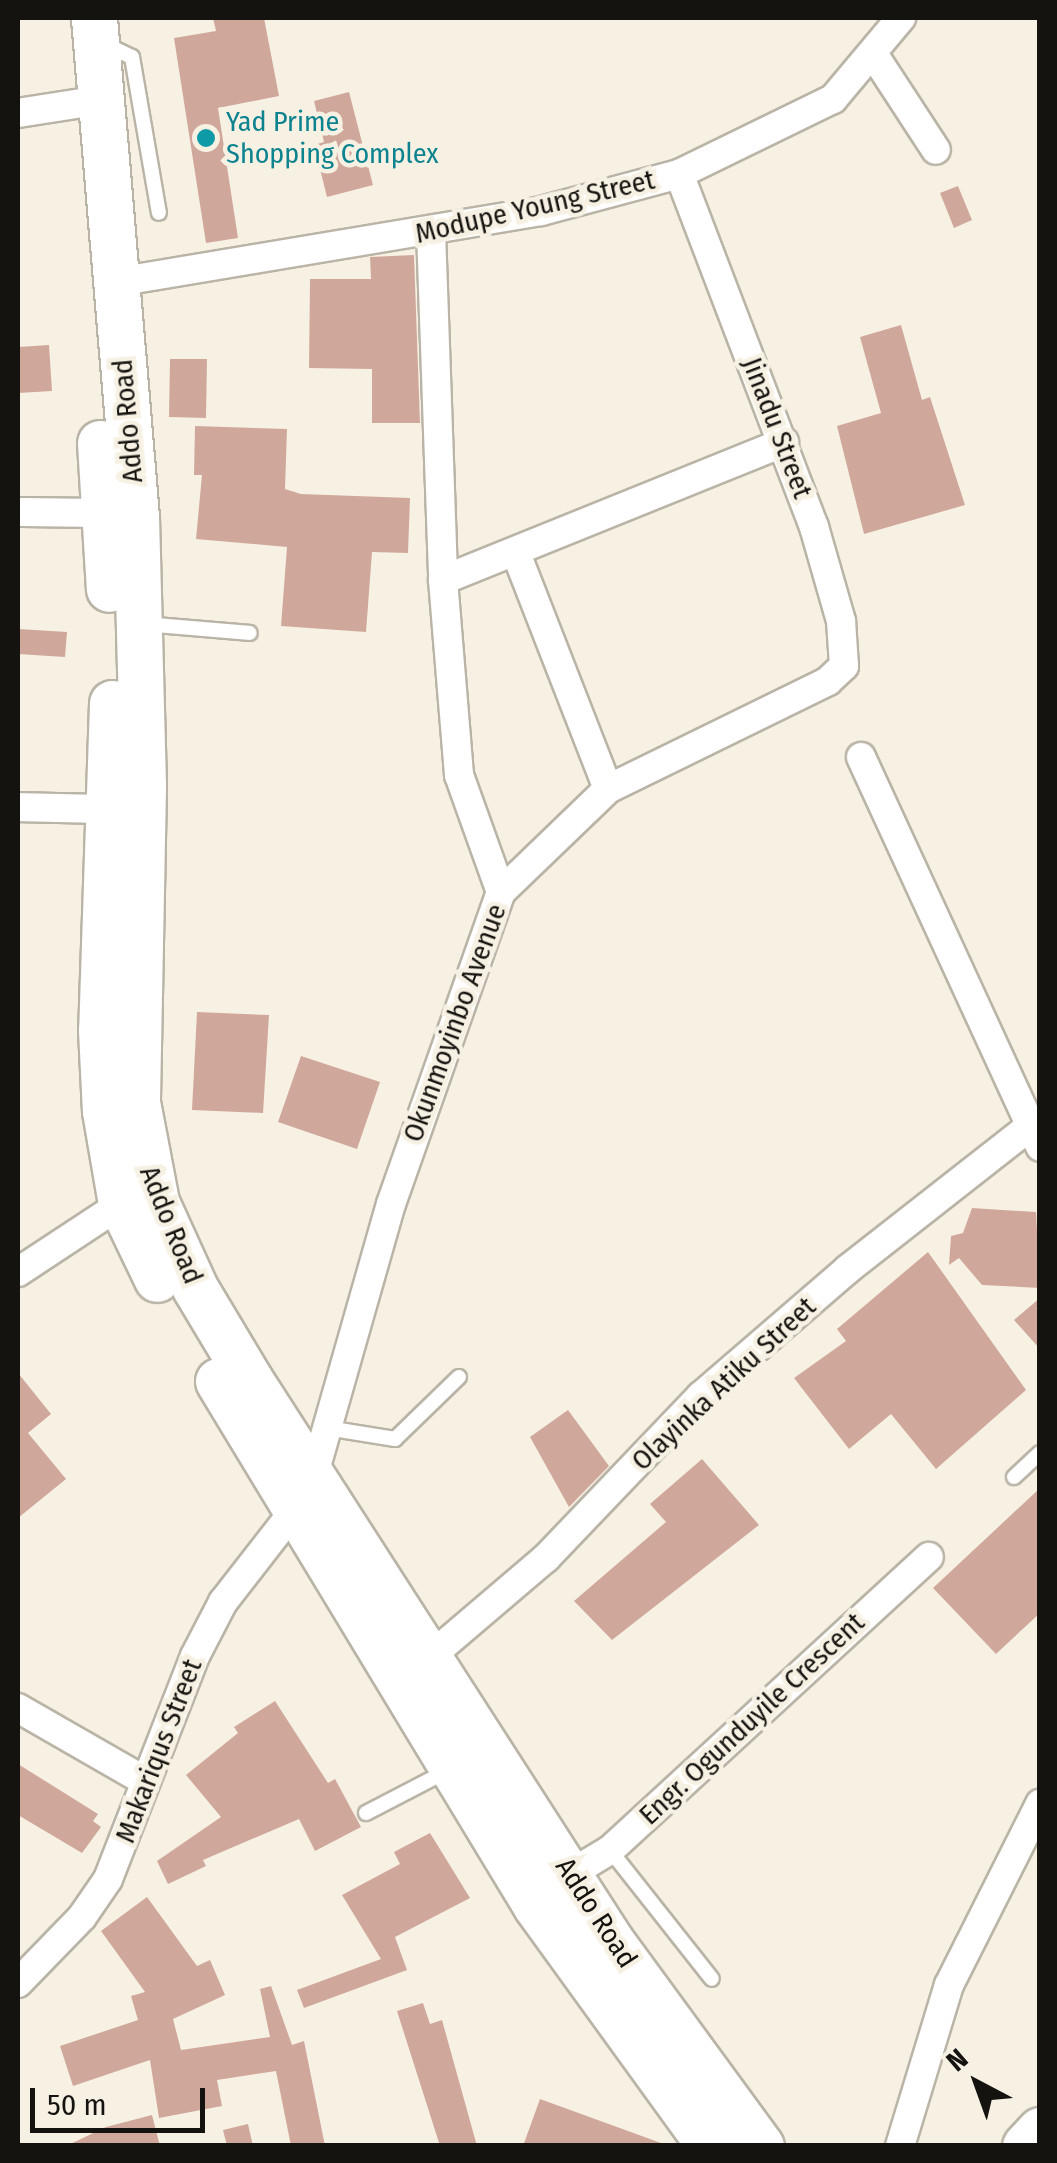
<!DOCTYPE html>
<html>
<head>
<meta charset="utf-8">
<style>
  body { margin:0 }
  #map { position:relative; width:1057px; height:2163px; overflow:hidden; background:#f7f1e4; font-family:"Fira Sans Condensed",sans-serif }
  div>[style] { position:absolute }
  [style*='--x'] { left:calc(var(--x)*1px); top:calc(var(--y)*1px); width:calc(var(--w)*1px); rotate:calc(var(--a)*1deg) }
  .building>* { inset:0; background:#d0a89b }
  .roads { filter:drop-shadow(2px 0 #bab4a7) drop-shadow(-2px 0 #bab4a7) drop-shadow(0 2px #bab4a7) drop-shadow(0 -2px #bab4a7) }
  .lane>* { height:14px; margin:-7px; padding:0 7px; transform-origin:7px; border-radius:7px; background:#fff }
  .street>* { height:28px; margin:-14px; padding:0 14px; transform-origin:14px; border-radius:14px; background:#fff }
  .primary>* { height:45px; margin:-22.5px; padding:0 22.5px; transform-origin:22.5px; border-radius:22.5px; background:#fff }
  .dots>* { width:28px; height:28px; translate:-50% -50%; box-sizing:border-box; border:5px solid #f7f1e4; border-radius:50% }
  span { translate:-50% -50%; white-space:nowrap; text-align:center; line-height:1.15; -webkit-text-stroke:9px #f7f1e4; paint-order:stroke }
  .culture-label { font-size:28px; color:#0d838f }
  .left { translate:0 -50%; text-align:left }
  .street-label { font-size:28px; color:#15130f }
  .frame { position:absolute; inset:0; border:20px solid #15130f; pointer-events:none }
  .north { position:absolute; left:927px; top:2033px; width:100px; height:100px; -webkit-text-stroke:8px #f7f1e4; paint-order:stroke; rotate:319deg; font-size:28px; font-weight:700; line-height:40px; text-align:center; color:#15130f }
  .north::after { content:''; display:block; margin:auto; width:35px; height:45px; background:#15130f; clip-path:polygon(50% 0,100% 100%,50% 72%,0 100%) }
  .scale { position:absolute; left:30px; top:2088px; width:175px; height:45px; box-sizing:border-box; border:5px solid #15130f; border-top:0; padding-left:12px; font-size:30px; line-height:35px; white-space:nowrap; color:#15130f; -webkit-text-stroke:8px #f7f1e4; paint-order:stroke }
</style>
</head>
<body>
<div id="map">
  <div class="building">
    <div style="clip-path:polygon(213px 18px,264px 18px,279px 96px,218px 108px,238px 238px,206px 243px,174px 38px,216px 31px)"></div>
    <div style="clip-path:polygon(349px 92px,373px 185px,327px 197px,314px 145px,324px 142px,314px 101px)"></div>
    <div style="clip-path:polygon(958px 186px,972px 220px,954px 228px,940px 193px)"></div>
    <div style="clip-path:polygon(414px 255px,420px 423px,372px 423px,372px 369px,309px 368px,310px 279px,371px 279px,370px 257px)"></div>
    <div style="clip-path:polygon(901px 325px,922px 400px,930px 397px,965px 505px,864px 534px,837px 426px,881px 413px,860px 337px)"></div>
    <div style="clip-path:polygon(49px 345px,52px 391px,18px 393px,18px 347px)"></div>
    <div style="clip-path:polygon(170px 359px,207px 359px,206px 418px,169px 417px)"></div>
    <div style="clip-path:polygon(195px 426px,287px 429px,285px 489px,301px 494px,410px 498px,408px 553px,372px 552px,366px 632px,281px 626px,287px 547px,196px 539px,202px 475px,194px 475px)"></div>
    <div style="clip-path:polygon(18px 629px,67px 632px,65px 657px,18px 654px)"></div>
    <div style="clip-path:polygon(197px 1012px,269px 1015px,263px 1113px,192px 1110px)"></div>
    <div style="clip-path:polygon(301px 1056px,380px 1082px,357px 1149px,278px 1122px)"></div>
    <div style="clip-path:polygon(972px 1208px,1036px 1212px,1040px 1288px,982px 1285px,959px 1258px,949px 1265px,951px 1236px,963px 1233px)"></div>
    <div style="clip-path:polygon(928px 1252px,1026px 1390px,936px 1469px,891px 1414px,849px 1449px,794px 1378px,846px 1341px,837px 1329px)"></div>
    <div style="clip-path:polygon(1040px 1298px,1040px 1349px,1014px 1320px)"></div>
    <div style="clip-path:polygon(18px 1373px,51px 1414px,28px 1433px,66px 1479px,18px 1518px)"></div>
    <div style="clip-path:polygon(568px 1410px,609px 1466px,569px 1507px,530px 1437px)"></div>
    <div style="clip-path:polygon(702px 1459px,759px 1525px,612px 1640px,574px 1601px,666px 1522px,650px 1504px)"></div>
    <div style="clip-path:polygon(1040px 1488px,1040px 1613px,996px 1654px,933px 1588px)"></div>
    <div style="clip-path:polygon(275px 1701px,328px 1783px,335px 1779px,361px 1827px,315px 1851px,299px 1819px,203px 1860px,206px 1866px,168px 1884px,157px 1861px,221px 1817px,186px 1775px,238px 1733px,234px 1727px)"></div>
    <div style="clip-path:polygon(18px 1764px,98px 1814px,93px 1821px,101px 1827px,82px 1853px,18px 1815px)"></div>
    <div style="clip-path:polygon(430px 1833px,470px 1898px,395px 1937px,407px 1970px,304px 2008px,297px 1990px,381px 1959px,342px 1895px,400px 1864px,394px 1852px)"></div>
    <div style="clip-path:polygon(147px 1897px,197px 1966px,210px 1960px,225px 1995px,173px 2019px,181px 2050px,270px 2037px,260px 1989px,271px 1986px,292px 2045px,304px 2041px,325px 2146px,291px 2146px,276px 2071px,217px 2080px,222px 2106px,159px 2118px,150px 2060px,73px 2086px,60px 2046px,138px 2020px,131px 1996px,145px 1992px,101px 1931px)"></div>
    <div style="clip-path:polygon(423px 2003px,430px 2024px,442px 2020px,477px 2146px,440px 2146px,397px 2011px)"></div>
    <div style="clip-path:polygon(540px 2099px,661px 2143px,660px 2146px,523px 2146px)"></div>
    <div style="clip-path:polygon(152px 2115px,160px 2146px,66px 2146px,106px 2127px)"></div>
    <div style="clip-path:polygon(248px 2124px,253px 2146px,227px 2146px,223px 2130px)"></div>
  </div>
  <div class="roads">
    <div class="lane">
      <div style="--x:105;--y:44;--w:30;--a:26"></div>
      <div style="--x:132;--y:57;--w:158;--a:80.2"></div>
      <div style="--x:145;--y:624;--w:105;--a:4.9"></div>
      <div style="--x:327;--y:1428;--w:69;--a:9.2"></div>
      <div style="--x:395;--y:1439;--w:89;--a:-44.1"></div>
      <div style="--x:1014;--y:1477;--w:35;--a:-43"></div>
      <div style="--x:366;--y:1813;--w:89;--a:-27.4"></div>
      <div style="--x:610;--y:1850;--w:164;--a:51.7"></div>
    </div>
    <div class="street">
      <div style="--x:874;--y:55;--w:113;--a:56.9"></div>
      <div style="--x:18;--y:113;--w:84;--a:-8.9"></div>
      <div style="--x:431;--y:231;--w:349;--a:88"></div>
      <div style="--x:443;--y:580;--w:196;--a:85.3"></div>
      <div style="--x:459;--y:775;--w:124;--a:70.3"></div>
      <div style="--x:117;--y:282;--w:430;--a:-9.5"></div>
      <div style="--x:541;--y:211;--w:143;--a:-15"></div>
      <div style="--x:679;--y:174;--w:171;--a:-26"></div>
      <div style="--x:833;--y:99;--w:106;--a:-50"></div>
      <div style="--x:18;--y:512;--w:85;--a:0.7"></div>
      <div style="--x:516;--y:553;--w:253;--a:68.7"></div>
      <div style="--x:443;--y:580;--w:368;--a:-22"></div>
      <div style="--x:861;--y:757;--w:429;--a:65.3"></div>
      <div style="--x:18;--y:807;--w:91;--a:1.3"></div>
      <div style="--x:18;--y:1272;--w:123;--a:-33.4"></div>
      <div style="--x:314;--y:1474;--w:281;--a:-74.1"></div>
      <div style="--x:391;--y:1204;--w:331;--a:-70.6"></div>
      <div style="--x:501;--y:892;--w:149;--a:-43.9"></div>
      <div style="--x:608;--y:789;--w:245;--a:-26.1"></div>
      <div style="--x:828;--y:681;--w:22;--a:-43"></div>
      <div style="--x:844;--y:666;--w:45;--a:-93.8"></div>
      <div style="--x:841;--y:621;--w:98;--a:-106"></div>
      <div style="--x:814;--y:527;--w:378;--a:-110.9"></div>
      <div style="--x:432;--y:1655;--w:150;--a:-40.4"></div>
      <div style="--x:546;--y:1558;--w:224;--a:-46.3"></div>
      <div style="--x:701;--y:1396;--w:194;--a:-40.8"></div>
      <div style="--x:848;--y:1269;--w:230;--a:-38.1"></div>
      <div style="--x:18;--y:1708;--w:146;--a:29.9"></div>
      <div style="--x:570;--y:1874;--w:47;--a:-31"></div>
      <div style="--x:610;--y:1850;--w:433;--a:-42.6"></div>
      <div style="--x:18;--y:1983;--w:92;--a:-45.9"></div>
      <div style="--x:82;--y:1917;--w:46;--a:-55.6"></div>
      <div style="--x:108;--y:1879;--w:239;--a:-68.7"></div>
      <div style="--x:195;--y:1656;--w:61;--a:-62.6"></div>
      <div style="--x:223;--y:1602;--w:114;--a:-52.1"></div>
      <div style="--x:900;--y:2146;--w:168;--a:-73.1"></div>
      <div style="--x:949;--y:1985;--w:203;--a:-63.3"></div>
    </div>
    <div class="primary">
      <div style="--x:94;--y:18;--w:501;--a:85.19"></div>
      <div style="--x:136;--y:517;--w:270;--a:88.5"></div>
      <div style="--x:143;--y:787;--w:315;--a:91.1"></div>
      <div style="--x:137;--y:1102;--w:102;--a:79.2"></div>
      <div style="--x:156;--y:1202;--w:94;--a:65.6"></div>
      <div style="--x:195;--y:1288;--w:107;--a:59.1"></div>
      <div style="--x:250;--y:1380;--w:667;--a:57.24"></div>
      <div style="--x:611;--y:1941;--w:254;--a:53.8"></div>
      <div style="--x:100;--y:443;--w:146;--a:86.5"></div>
      <div style="--x:112;--y:703;--w:327;--a:91.9"></div>
      <div style="--x:101;--y:1030;--w:81;--a:87.2"></div>
      <div style="--x:105;--y:1111;--w:94;--a:80.2"></div>
      <div style="--x:121;--y:1204;--w:83;--a:64.4"></div>
      <div style="--x:218;--y:1381;--w:614;--a:58.8"></div>
      <div style="--x:536;--y:1906;--w:296;--a:54.1"></div>
      <div style="--x:1025;--y:2146;--w:22;--a:-47"></div>
    </div>
  </div>
  <div class="dots">
    <div style="left:206px;top:138px;background:#0f9aa8"></div>
  </div>
  <div class="culture-label">
    <span class="left" style="left:226px;top:138px">Yad Prime<br>Shopping Complex</span>
  </div>
  <div class="street-label">
    <span style="left:535px;top:207px;rotate:-13deg">Modupe Young Street</span>
    <span style="left:128px;top:421px;rotate:-95deg">Addo Road</span>
    <span style="left:777px;top:428px;rotate:69deg">Jinadu Street</span>
    <span style="left:455px;top:1023px;rotate:-70deg">Okunmoyinbo Avenue</span>
    <span style="left:171px;top:1225px;rotate:68deg">Addo Road</span>
    <span style="left:724px;top:1384px;rotate:-43deg">Olayinka Atiku Street</span>
    <span style="left:752px;top:1719px;rotate:-43deg">Engr. Ogunduyile Crescent</span>
    <span style="left:159px;top:1751px;rotate:-69deg">Makariqus Street</span>
    <span style="left:596px;top:1913px;rotate:57deg">Addo Road</span>
  </div>
  <div class="frame"></div>
  <div class="north">N</div>
  <div class="scale">50 m</div>
</div>
</body>
</html>
